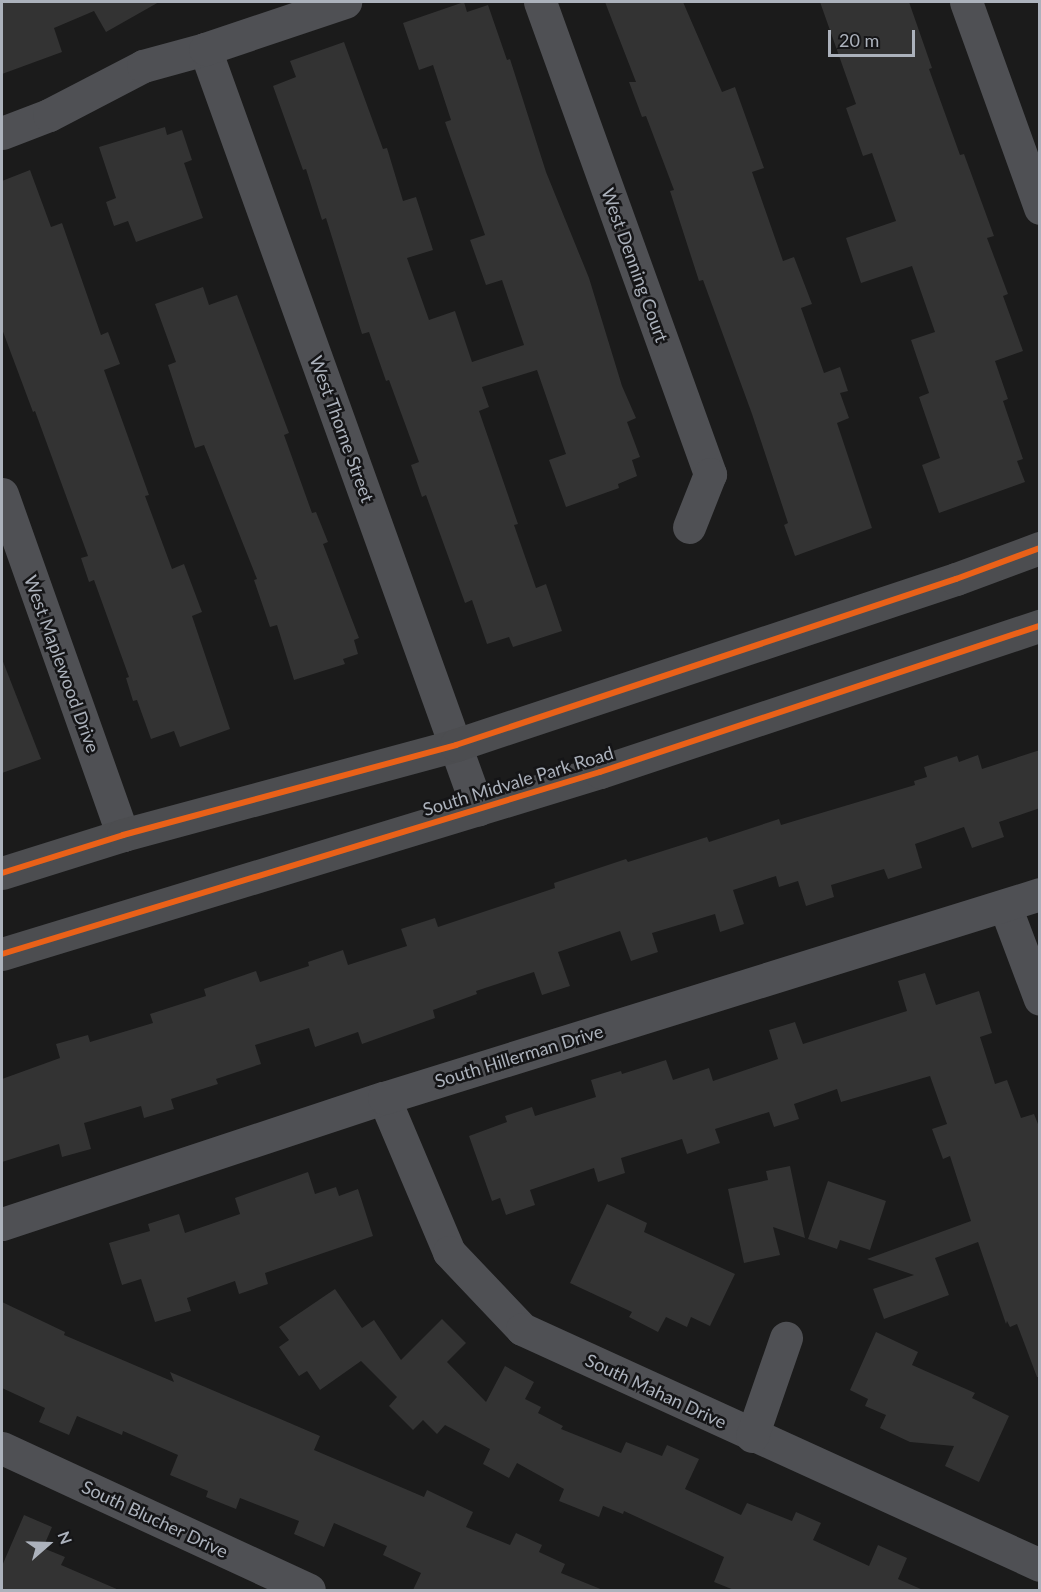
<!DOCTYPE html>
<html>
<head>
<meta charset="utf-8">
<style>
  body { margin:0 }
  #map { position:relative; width:1041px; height:1592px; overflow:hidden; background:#1b1b1b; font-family:Lato,sans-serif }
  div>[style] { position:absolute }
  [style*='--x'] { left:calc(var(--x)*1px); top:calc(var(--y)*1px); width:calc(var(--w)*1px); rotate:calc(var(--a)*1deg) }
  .building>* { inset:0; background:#333 }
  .minor>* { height:33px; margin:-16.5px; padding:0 16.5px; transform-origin:16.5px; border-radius:16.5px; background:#4f5054 }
  .major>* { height:33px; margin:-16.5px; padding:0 16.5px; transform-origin:16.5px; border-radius:16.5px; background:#4c4d50 }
  .cycleway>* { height:6px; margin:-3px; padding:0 3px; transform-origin:3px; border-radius:3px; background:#ea6118 }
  span { translate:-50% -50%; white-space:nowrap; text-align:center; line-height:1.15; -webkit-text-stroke:5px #151517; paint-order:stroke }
  .street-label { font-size:18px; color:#acb2bc }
  .frame { position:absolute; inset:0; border:3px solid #acb2bc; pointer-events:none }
  .north { position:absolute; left:18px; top:1514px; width:60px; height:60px; -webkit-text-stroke:4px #151517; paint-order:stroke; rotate:70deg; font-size:16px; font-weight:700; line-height:24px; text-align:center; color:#acb2bc }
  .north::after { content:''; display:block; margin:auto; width:21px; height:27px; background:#acb2bc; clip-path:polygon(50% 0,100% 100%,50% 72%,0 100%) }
  .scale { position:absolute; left:828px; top:30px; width:87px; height:27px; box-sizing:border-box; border:3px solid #acb2bc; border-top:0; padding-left:8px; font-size:18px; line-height:21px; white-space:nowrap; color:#acb2bc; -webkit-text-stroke:4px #151517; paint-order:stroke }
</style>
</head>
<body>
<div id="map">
  <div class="building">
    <div style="clip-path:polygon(2px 2px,159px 2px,106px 32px,94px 11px,54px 28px,62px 52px,2px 74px)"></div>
    <div style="clip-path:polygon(464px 2px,467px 12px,488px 5px,507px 60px,510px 59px,546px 172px,589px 278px,622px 386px,636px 418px,627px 422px,640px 457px,632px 460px,637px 476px,618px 484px,619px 488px,566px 507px,549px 460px,566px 454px,537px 370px,482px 387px,489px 407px,479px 411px,518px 524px,514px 525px,536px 588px,546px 584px,562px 631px,513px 647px,509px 637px,487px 644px,472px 600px,465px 603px,426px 495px,422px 497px,411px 465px,419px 462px,389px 380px,386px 381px,369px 332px,362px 334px,326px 218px,322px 220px,306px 169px,303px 170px,273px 86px,296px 77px,290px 61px,344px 42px,383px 149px,387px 148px,403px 201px,416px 197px,433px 250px,407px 258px,429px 320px,455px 311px,472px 362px,524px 345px,502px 280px,486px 285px,470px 240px,485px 235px,445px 122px,451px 120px,433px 65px,419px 70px,403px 23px)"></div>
    <div style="clip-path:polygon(605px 2px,683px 2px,722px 92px,735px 87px,764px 168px,752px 172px,783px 261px,794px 257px,812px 304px,801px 308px,824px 373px,840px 367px,848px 391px,840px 393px,849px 418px,837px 423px,872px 528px,795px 556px,784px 525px,788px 523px,752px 414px,703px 280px,699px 281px,670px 191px,674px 190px,646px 116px,642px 117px,629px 82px,636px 82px)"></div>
    <div style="clip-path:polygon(820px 2px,909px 2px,932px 68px,929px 69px,960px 155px,964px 154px,994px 236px,987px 238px,1008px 294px,1003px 296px,1023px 351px,995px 361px,1008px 399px,1003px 401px,1023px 459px,1017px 461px,1025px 482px,939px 513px,922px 465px,940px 458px,919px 397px,929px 393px,911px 340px,935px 332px,912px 266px,861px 283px,846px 238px,896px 221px,872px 153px,863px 156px,846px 108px,856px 104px)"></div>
    <div style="clip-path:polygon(165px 127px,167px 135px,182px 130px,192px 160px,184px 163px,203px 218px,136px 242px,128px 221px,114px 226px,106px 202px,116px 198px,99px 147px)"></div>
    <div style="clip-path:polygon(30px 170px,51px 227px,62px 223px,101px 335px,108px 332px,120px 364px,104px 370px,149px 495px,145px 496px,172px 569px,184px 564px,202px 612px,192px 616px,230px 729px,180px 747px,174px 731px,151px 739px,137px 700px,133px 701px,126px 678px,129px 677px,94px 580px,89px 582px,81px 558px,88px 556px,35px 411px,33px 412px,2px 329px,2px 181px)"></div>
    <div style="clip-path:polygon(203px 287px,209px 305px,237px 295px,289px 433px,284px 435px,312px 513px,316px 512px,328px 542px,323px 544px,359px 638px,354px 640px,358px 654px,343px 659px,345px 664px,294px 680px,277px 625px,270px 627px,254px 580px,257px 579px,204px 445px,195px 448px,168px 365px,176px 362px,155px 304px)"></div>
    <div style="clip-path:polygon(2px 659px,41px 759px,2px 773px)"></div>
    <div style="clip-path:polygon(1040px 750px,1040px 808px,999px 822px,1004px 837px,972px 848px,964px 827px,915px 844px,922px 868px,888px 879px,884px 869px,831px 885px,834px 897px,806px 906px,798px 881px,779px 887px,776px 876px,733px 890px,744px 924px,720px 932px,715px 914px,652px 933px,658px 952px,631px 961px,620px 931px,558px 952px,570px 986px,542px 995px,534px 972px,476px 991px,477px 994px,433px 1010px,435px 1018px,362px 1044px,358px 1032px,315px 1047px,309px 1028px,255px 1045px,261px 1064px,216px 1079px,218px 1084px,171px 1099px,174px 1109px,144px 1118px,141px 1106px,84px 1123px,91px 1149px,62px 1157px,59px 1144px,2px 1162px,2px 1079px,60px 1058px,56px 1044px,88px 1035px,90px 1042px,153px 1023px,150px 1014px,206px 996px,204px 989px,256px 971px,260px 982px,309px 966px,308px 962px,343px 950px,348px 965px,407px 946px,401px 929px,435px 918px,438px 927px,555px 888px,554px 883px,626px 859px,628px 862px,707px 837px,709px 842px,779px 819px,781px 825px,915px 785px,914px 781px,927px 777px,924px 767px,957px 756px,959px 762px,978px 755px,982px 769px)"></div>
    <div style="clip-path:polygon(925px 973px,936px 1005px,979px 991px,992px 1033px,980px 1037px,995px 1084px,1007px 1080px,1021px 1118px,1034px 1114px,1040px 1129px,1040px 1377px,1037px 1377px,1017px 1324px,1010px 1327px,1007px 1321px,1006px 1324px,978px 1242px,935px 1258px,949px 1295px,884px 1319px,873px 1289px,914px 1275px,867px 1259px,971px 1221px,950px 1156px,943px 1159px,932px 1129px,947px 1124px,930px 1076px,841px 1102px,837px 1089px,794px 1104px,799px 1119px,774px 1127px,769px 1112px,715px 1129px,720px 1143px,687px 1154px,682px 1139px,621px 1158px,625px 1173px,598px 1182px,594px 1168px,530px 1190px,535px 1205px,506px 1215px,500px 1198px,492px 1201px,469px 1136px,507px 1122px,505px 1116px,532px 1107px,535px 1116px,596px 1097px,591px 1080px,621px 1071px,622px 1074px,666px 1060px,673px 1080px,709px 1068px,713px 1081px,778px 1059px,769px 1030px,795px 1022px,803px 1044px,907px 1011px,898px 981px)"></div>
    <div style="clip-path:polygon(790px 1166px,805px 1238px,773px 1227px,780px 1255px,744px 1263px,728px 1189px,768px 1180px,766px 1171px)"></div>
    <div style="clip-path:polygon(308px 1172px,315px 1194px,336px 1187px,339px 1196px,358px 1189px,373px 1236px,265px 1273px,268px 1284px,239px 1294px,235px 1281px,187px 1298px,191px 1311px,155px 1322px,141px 1279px,122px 1285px,109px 1243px,150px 1231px,148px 1224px,179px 1214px,185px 1233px,240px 1214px,235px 1198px)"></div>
    <div style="clip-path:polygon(828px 1181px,886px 1201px,870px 1250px,840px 1240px,837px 1249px,808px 1239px)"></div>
    <div style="clip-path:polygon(607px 1204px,647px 1223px,644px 1232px,735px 1274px,710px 1326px,691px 1317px,687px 1327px,666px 1317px,658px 1332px,629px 1317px,632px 1312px,570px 1283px)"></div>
    <div style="clip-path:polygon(335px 1289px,362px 1328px,374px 1320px,401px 1360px,442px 1319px,466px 1343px,447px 1362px,486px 1402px,505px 1366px,534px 1382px,525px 1399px,541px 1407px,538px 1413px,563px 1426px,561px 1429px,621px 1453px,626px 1442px,662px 1456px,667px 1445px,699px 1459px,685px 1489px,741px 1515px,747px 1503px,792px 1521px,796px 1512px,821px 1523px,813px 1540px,869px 1566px,878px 1545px,907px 1558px,898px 1579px,923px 1590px,734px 1590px,714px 1582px,724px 1557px,624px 1511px,623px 1514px,603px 1506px,599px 1517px,559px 1501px,564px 1489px,517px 1463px,509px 1478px,483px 1464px,490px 1449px,445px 1425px,437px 1434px,423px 1420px,413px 1430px,389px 1406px,397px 1397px,361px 1361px,320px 1390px,307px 1371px,299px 1376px,279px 1347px,289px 1340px,279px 1327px)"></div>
    <div style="clip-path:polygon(2px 1302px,65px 1332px,64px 1335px,174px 1382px,170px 1372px,320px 1436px,314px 1450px,424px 1497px,427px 1490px,473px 1512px,466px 1527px,510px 1545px,516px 1533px,542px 1545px,539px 1552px,565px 1564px,561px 1573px,603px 1590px,413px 1590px,421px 1573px,383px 1555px,387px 1546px,334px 1523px,324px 1547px,294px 1534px,299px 1521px,240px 1498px,236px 1509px,206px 1497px,208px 1491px,170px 1475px,178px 1455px,123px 1431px,122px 1435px,77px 1416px,69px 1435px,39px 1422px,45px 1408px,2px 1388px)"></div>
    <div style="clip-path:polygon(876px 1332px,918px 1352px,912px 1365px,975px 1393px,972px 1398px,1009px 1416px,979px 1482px,945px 1466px,954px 1446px,910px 1442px,880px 1428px,886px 1415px,865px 1406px,868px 1399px,850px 1390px)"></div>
    <div style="clip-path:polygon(24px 1515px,52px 1527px,43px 1548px,65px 1557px,61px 1565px,119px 1590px,2px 1590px,2px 1566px)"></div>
  </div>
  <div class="minor">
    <div style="--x:540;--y:2;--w:502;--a:70.19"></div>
    <div style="--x:710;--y:474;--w:57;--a:111.6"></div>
    <div style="--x:966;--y:2;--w:219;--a:70.2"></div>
    <div style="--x:205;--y:49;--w:808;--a:70.24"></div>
    <div style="--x:2;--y:133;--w:50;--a:-21"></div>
    <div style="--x:49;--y:115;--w:106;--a:-27.5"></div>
    <div style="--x:143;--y:66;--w:64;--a:-15.3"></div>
    <div style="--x:205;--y:49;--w:148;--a:-18.6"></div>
    <div style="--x:2;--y:494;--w:362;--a:70.5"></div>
    <div style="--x:1005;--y:906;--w:99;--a:69.4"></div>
    <div style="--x:384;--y:1098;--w:167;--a:67.1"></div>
    <div style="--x:449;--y:1252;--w:106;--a:46.5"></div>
    <div style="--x:522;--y:1329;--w:569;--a:24.49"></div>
    <div style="--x:2;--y:1224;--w:402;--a:-18.3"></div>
    <div style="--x:384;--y:1098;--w:687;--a:-17.27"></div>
    <div style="--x:752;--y:1436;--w:104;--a:-70.9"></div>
    <div style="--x:2;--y:1448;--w:338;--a:24.8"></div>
  </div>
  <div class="major">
    <div style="--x:2;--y:873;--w:127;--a:-17.4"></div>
    <div style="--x:123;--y:835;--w:345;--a:-15.1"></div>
    <div style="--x:456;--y:745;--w:527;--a:-18.37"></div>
    <div style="--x:956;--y:579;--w:90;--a:-20.3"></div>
    <div style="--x:2;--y:954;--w:625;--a:-16.93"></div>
    <div style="--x:600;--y:772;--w:464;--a:-18.4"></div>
  </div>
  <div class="cycleway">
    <div style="--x:2;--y:873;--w:127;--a:-17.4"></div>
    <div style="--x:123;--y:835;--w:345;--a:-15.1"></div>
    <div style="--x:456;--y:745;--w:527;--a:-18.37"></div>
    <div style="--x:956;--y:579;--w:90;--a:-20.3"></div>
    <div style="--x:2;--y:954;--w:625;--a:-16.93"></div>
    <div style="--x:600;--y:772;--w:464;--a:-18.4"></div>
  </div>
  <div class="street-label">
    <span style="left:635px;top:265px;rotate:70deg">West Denning Court</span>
    <span style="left:342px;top:429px;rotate:70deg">West Thorne Street</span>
    <span style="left:62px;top:664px;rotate:70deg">West Maplewood Drive</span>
    <span style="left:518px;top:781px;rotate:-17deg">South Midvale Park Road</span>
    <span style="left:519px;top:1056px;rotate:-17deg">South Hillerman Drive</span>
    <span style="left:656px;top:1391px;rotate:25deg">South Mahan Drive</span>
    <span style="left:155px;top:1519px;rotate:25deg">South Blucher Drive</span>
  </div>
  <div class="frame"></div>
  <div class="north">N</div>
  <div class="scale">20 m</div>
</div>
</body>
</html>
